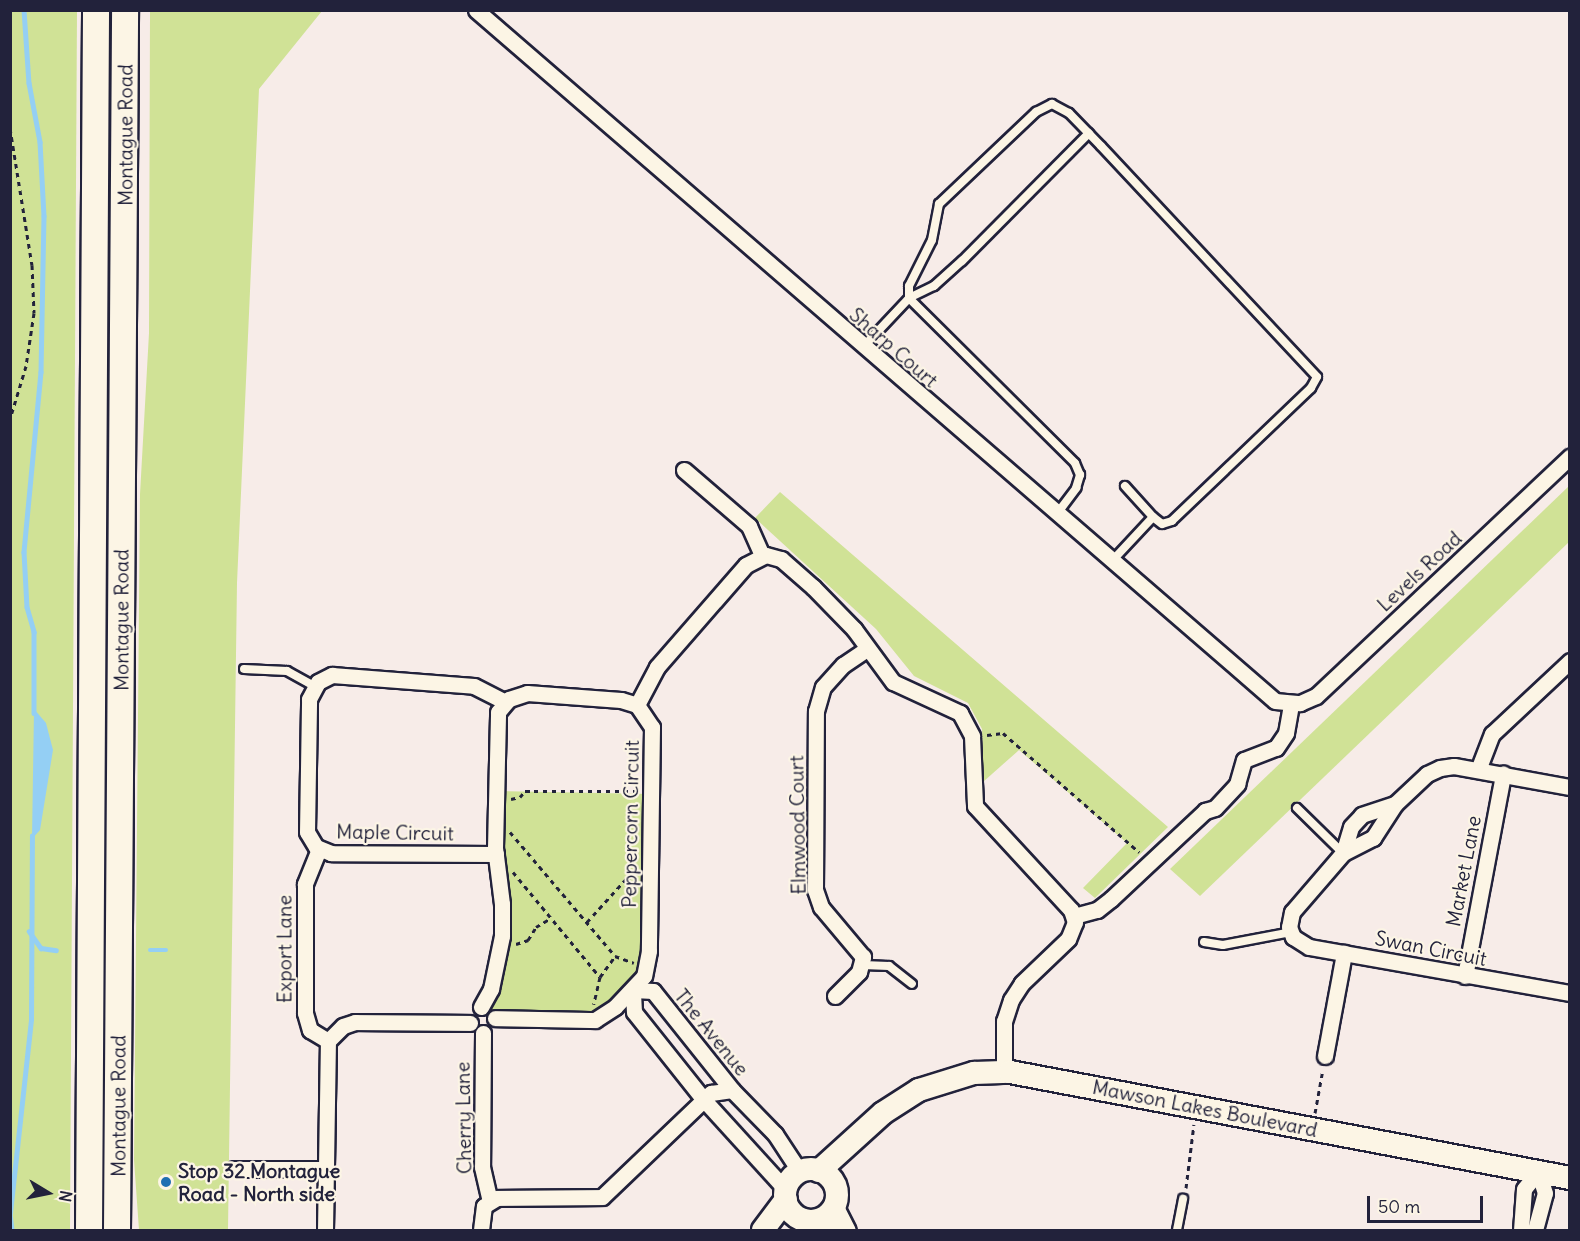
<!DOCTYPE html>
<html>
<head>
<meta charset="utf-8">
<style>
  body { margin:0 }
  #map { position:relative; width:1580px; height:1241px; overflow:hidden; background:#f7ece8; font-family:Delius,sans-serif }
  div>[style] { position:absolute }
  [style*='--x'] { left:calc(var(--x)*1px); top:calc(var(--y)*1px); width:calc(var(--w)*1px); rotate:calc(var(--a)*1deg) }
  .green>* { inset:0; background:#d0e296 }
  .water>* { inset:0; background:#94cff4 }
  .stream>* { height:4.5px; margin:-2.25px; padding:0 2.25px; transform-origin:2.25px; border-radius:2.25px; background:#94cff4 }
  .path>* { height:3px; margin-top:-1.5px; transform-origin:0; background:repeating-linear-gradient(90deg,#22223b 0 4.5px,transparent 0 9px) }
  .roads { filter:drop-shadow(2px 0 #22223b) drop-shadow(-2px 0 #22223b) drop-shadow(0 2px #22223b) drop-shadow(0 -2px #22223b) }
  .lane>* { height:8px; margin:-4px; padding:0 4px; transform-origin:4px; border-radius:4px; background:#fcf5e5 }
  .street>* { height:15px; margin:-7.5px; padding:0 7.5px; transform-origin:7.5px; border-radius:7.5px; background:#fcf5e5 }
  .secondary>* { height:22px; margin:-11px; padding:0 11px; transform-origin:11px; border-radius:11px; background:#fcf5e5 }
  .secondary>.ring { margin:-11px; padding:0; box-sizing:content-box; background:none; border:22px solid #fcf5e5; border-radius:50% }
  .primary>* { height:26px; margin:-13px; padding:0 13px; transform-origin:13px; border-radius:13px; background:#fcf5e5 }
  .dots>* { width:16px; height:16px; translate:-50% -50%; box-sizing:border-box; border:3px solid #fcf5e5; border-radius:50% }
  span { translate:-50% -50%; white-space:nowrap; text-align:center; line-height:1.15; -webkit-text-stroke:4.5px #fcf5e5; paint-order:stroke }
  .street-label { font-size:20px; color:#22223b }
  .poi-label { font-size:20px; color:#22223b; font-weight:700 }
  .left { translate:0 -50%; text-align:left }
  .frame { position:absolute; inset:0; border:12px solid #22223b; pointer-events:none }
  .north { position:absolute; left:18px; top:1163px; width:60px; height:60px; -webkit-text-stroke:4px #fcf5e5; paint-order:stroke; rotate:100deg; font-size:16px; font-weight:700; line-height:24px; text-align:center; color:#22223b }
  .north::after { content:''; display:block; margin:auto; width:21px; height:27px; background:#22223b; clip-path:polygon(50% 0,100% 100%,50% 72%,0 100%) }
  .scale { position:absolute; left:1367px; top:1196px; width:116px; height:27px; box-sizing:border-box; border:3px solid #22223b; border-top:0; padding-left:8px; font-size:18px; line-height:21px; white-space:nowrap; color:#22223b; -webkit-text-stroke:4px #fcf5e5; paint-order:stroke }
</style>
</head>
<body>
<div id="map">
  <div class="green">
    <div style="clip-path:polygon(10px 11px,77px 11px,70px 1230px,10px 1230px)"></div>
    <div style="clip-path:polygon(150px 11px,322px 11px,259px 89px,237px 583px,228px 1230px,139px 1230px,134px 1160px,140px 494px,149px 333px)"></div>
    <div style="clip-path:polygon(1569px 486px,1569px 542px,1200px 896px,1170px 869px)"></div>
    <div style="clip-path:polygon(780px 492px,1168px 827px,1095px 898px,1083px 888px,1127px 843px,1019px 750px,983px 782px,982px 729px,968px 703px,914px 676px,876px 629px,755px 518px)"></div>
    <div style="clip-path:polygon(496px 791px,651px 794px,648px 965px,608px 1014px,494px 1014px,486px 1008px,500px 948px)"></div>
  </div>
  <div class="water">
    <div style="clip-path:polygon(34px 709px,46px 723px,53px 750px,40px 830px,32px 839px)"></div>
  </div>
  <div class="stream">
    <div style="--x:24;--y:10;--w:73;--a:86.1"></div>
    <div style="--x:29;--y:83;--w:60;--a:79.4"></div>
    <div style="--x:40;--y:142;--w:74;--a:86.9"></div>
    <div style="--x:44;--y:216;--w:156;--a:91.1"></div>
    <div style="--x:41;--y:372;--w:181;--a:95.4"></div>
    <div style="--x:24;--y:552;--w:55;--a:86.9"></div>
    <div style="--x:27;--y:607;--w:26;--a:74"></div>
    <div style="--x:34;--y:632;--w:81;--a:90"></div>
    <div style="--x:29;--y:931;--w:21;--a:55"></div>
    <div style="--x:41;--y:948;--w:15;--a:8"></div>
    <div style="--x:150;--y:950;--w:16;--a:0"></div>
    <div style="--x:10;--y:1213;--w:195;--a:-83.8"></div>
    <div style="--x:31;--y:1019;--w:183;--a:-89.7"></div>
    <div style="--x:10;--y:1213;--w:17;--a:83"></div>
  </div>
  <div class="path">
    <div style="--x:10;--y:128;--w:139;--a:80.9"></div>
    <div style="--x:32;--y:265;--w:48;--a:87.6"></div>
    <div style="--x:34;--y:313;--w:54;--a:98.6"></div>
    <div style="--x:26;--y:366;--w:55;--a:106.8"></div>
    <div style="--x:987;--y:735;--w:16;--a:-7"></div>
    <div style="--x:1003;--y:733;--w:181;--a:41.2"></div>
    <div style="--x:511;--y:799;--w:9;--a:-13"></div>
    <div style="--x:520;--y:797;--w:8;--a:-50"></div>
    <div style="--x:525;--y:791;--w:111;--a:0"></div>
    <div style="--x:510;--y:832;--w:162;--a:49.7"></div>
    <div style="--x:615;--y:956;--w:20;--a:20"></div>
    <div style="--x:513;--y:872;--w:136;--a:50.4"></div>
    <div style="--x:600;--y:977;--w:28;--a:103"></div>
    <div style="--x:587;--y:922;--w:58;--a:-47.8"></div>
    <div style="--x:626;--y:879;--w:11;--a:-22"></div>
    <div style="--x:516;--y:944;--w:13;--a:-18"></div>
    <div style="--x:528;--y:940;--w:15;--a:-58"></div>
    <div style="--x:536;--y:927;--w:17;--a:-31"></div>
    <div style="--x:600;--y:977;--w:26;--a:-54"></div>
    <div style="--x:1315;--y:1113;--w:45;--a:-79.7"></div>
    <div style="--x:1186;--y:1188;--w:64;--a:-82.9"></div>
  </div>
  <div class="roads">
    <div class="lane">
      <div style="--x:864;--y:346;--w:66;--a:-46.8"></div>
      <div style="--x:909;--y:298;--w:28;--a:-26"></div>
      <div style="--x:934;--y:286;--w:38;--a:-42"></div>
      <div style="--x:962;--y:261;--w:180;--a:-45.2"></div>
      <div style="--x:1125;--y:486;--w:42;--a:47.9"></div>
      <div style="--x:1056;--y:515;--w:34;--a:-53"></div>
      <div style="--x:1076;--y:488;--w:14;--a:-73"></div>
      <div style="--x:1080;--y:475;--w:13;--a:-113"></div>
      <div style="--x:1075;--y:463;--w:234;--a:-135.2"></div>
      <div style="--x:909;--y:298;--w:12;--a:-90"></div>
      <div style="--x:909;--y:286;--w:51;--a:-63.4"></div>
      <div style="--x:932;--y:240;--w:37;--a:-79"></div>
      <div style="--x:939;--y:204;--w:134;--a:-43.5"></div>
      <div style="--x:1036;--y:112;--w:18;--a:-27"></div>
      <div style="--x:1052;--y:104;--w:19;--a:28"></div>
      <div style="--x:1069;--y:113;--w:46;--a:45.9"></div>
      <div style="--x:1101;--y:146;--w:316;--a:46.9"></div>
      <div style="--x:1317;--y:377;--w:13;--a:119"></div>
      <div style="--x:1311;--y:388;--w:192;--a:136.3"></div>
      <div style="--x:1172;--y:521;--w:10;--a:163"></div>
      <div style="--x:1162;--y:524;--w:11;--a:-142"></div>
      <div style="--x:1153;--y:517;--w:60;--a:133"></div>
      <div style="--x:244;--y:669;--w:43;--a:2.7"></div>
      <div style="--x:287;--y:671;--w:31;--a:29"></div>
      <div style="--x:1297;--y:808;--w:64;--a:44.4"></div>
      <div style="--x:1204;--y:942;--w:19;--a:9"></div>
      <div style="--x:1223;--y:945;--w:69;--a:-10.8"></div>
      <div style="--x:863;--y:965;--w:26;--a:2"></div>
      <div style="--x:889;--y:966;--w:29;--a:38"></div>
      <div style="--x:1177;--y:1230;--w:32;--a:-79"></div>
    </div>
    <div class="street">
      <div style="--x:476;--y:10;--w:1056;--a:40.85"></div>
      <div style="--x:1275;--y:701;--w:25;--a:5"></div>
      <div style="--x:1300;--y:703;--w:17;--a:-24"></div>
      <div style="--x:1316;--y:696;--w:349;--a:-43.3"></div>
      <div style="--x:684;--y:470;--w:86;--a:40.7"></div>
      <div style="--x:749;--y:526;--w:32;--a:66"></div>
      <div style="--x:637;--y:705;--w:43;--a:-62.2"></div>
      <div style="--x:657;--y:667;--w:135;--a:-48.9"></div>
      <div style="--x:746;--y:565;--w:22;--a:-27"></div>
      <div style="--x:766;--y:555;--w:16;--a:15"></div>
      <div style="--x:781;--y:559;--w:43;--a:41.2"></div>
      <div style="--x:813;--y:587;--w:59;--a:45.7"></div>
      <div style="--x:854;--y:629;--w:66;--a:53.7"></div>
      <div style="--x:893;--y:682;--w:74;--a:24.8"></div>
      <div style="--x:960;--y:713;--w:26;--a:62"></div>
      <div style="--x:972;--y:736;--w:70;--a:87.5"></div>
      <div style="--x:975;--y:806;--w:142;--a:47.3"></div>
      <div style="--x:1071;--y:910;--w:13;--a:72"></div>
      <div style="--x:1075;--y:922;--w:18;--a:112"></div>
      <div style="--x:1068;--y:939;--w:64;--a:136.3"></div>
      <div style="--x:1022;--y:983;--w:20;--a:123"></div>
      <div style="--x:1011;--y:1000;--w:22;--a:108"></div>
      <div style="--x:1004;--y:1021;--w:51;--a:90"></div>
      <div style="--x:1478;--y:770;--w:39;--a:-69"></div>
      <div style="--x:1492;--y:734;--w:107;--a:-43.1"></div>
      <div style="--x:1395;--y:804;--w:35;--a:162"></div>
      <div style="--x:1362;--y:815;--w:16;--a:133"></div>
      <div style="--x:1351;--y:827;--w:27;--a:107"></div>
      <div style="--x:1343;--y:853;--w:78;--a:130.8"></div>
      <div style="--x:1292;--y:912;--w:15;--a:101"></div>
      <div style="--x:1289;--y:927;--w:11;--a:68"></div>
      <div style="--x:1293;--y:937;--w:19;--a:32"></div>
      <div style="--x:1309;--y:947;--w:265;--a:10"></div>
      <div style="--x:319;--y:849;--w:38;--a:112"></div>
      <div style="--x:305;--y:884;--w:129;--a:90"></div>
      <div style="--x:305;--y:1013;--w:18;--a:74"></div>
      <div style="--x:310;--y:1030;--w:21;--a:31"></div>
      <div style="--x:1343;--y:853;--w:34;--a:-27"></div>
      <div style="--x:1373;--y:838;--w:40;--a:-57.1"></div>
      <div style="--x:1395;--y:804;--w:44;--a:-43.2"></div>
      <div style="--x:1427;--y:774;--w:14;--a:-25"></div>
      <div style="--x:1440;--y:768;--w:14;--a:-8"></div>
      <div style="--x:1454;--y:766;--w:118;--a:10.3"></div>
      <div style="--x:496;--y:854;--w:165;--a:-179.7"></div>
      <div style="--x:331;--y:853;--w:16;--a:-158"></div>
      <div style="--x:316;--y:847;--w:17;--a:-121"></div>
      <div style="--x:307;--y:832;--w:133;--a:-89.1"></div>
      <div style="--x:309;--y:699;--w:19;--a:-62"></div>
      <div style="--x:318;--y:682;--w:16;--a:-27"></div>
      <div style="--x:332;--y:675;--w:142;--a:4.4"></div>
      <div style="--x:474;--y:686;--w:35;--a:27"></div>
      <div style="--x:1074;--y:916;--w:24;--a:-15"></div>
      <div style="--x:1097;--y:910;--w:18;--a:-38"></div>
      <div style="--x:1111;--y:899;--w:129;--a:-43.1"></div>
      <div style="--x:1205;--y:811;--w:10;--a:-17"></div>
      <div style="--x:1215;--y:808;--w:33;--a:-47"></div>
      <div style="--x:1237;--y:784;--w:25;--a:-74"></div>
      <div style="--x:1244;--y:760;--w:34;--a:-21"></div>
      <div style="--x:1276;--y:748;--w:18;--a:-56"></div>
      <div style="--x:1286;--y:733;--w:29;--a:-80"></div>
      <div style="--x:1465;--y:976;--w:206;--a:-79.3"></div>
      <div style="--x:835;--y:996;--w:34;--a:-45"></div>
      <div style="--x:859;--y:972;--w:16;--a:-75"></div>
      <div style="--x:863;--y:957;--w:65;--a:-130"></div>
      <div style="--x:821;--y:907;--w:18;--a:-109"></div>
      <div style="--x:815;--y:890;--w:179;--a:-89.7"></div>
      <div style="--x:816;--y:711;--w:25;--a:-74"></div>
      <div style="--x:823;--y:687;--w:30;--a:-48"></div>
      <div style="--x:843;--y:665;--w:29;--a:-34"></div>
      <div style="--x:481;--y:1007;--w:21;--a:-61"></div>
      <div style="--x:491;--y:989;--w:54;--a:-78.3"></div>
      <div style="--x:502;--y:936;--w:32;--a:-90"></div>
      <div style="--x:502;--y:904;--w:56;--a:-97.1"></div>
      <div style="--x:495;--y:848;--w:136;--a:-88.7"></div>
      <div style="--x:498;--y:712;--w:17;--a:-50"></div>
      <div style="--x:509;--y:699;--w:19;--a:-18"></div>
      <div style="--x:527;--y:693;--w:94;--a:4.3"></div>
      <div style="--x:621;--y:700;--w:17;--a:17"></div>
      <div style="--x:637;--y:705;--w:27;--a:56"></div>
      <div style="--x:652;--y:727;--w:224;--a:90.8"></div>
      <div style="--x:649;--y:951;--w:25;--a:101"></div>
      <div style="--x:644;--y:976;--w:42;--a:133.1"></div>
      <div style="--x:615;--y:1007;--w:24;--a:147"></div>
      <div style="--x:595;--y:1020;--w:100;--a:-178.9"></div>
      <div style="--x:483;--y:1033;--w:134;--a:90.4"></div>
      <div style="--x:482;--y:1167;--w:35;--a:77"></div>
      <div style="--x:1325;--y:1056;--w:105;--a:-79.5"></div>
      <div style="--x:234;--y:1169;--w:92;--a:0"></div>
      <div style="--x:786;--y:1190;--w:122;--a:-132.3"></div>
      <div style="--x:704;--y:1100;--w:112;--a:-128.5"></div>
      <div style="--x:634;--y:1012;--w:22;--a:-93"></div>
      <div style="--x:633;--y:990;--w:20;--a:3"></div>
      <div style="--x:653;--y:991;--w:127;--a:51.4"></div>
      <div style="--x:732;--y:1090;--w:62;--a:45.7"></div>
      <div style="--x:775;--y:1134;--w:45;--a:56.7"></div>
      <div style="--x:835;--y:1205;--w:28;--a:63"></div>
      <div style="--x:820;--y:1219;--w:23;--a:29"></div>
      <div style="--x:325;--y:1230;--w:189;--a:-89.1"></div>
      <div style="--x:328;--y:1041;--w:21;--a:-45"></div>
      <div style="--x:343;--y:1026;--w:13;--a:-18"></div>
      <div style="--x:355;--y:1022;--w:115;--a:0.5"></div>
      <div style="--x:481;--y:1230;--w:24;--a:-83"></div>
      <div style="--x:484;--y:1206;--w:15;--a:-32"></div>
      <div style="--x:497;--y:1198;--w:105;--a:-0.5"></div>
      <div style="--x:602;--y:1197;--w:151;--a:-43.7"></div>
      <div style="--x:711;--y:1093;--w:21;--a:-8"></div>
      <div style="--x:1521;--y:1230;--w:41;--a:-85.8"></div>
      <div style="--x:1524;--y:1189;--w:22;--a:-51"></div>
      <div style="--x:1535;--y:1230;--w:38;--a:-75"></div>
      <div style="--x:1545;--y:1193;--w:22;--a:-108"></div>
    </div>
    <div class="secondary">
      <div class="ring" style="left:785px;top:1169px;width:30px;height:30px"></div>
      <div style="--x:819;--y:1171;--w:86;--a:-42.2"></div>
      <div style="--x:883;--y:1113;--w:43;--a:-32.6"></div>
      <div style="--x:919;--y:1090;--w:58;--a:-17.2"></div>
      <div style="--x:974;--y:1073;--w:36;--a:-2"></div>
      <div style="--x:1010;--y:1072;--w:570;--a:10.72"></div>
      <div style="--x:763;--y:1230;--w:38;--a:-53"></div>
    </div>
    <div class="primary">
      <div style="--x:89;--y:1230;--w:1220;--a:-89.67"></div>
      <div style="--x:117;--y:1230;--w:1220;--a:-89.62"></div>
    </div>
  </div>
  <div class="dots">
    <div style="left:166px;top:1182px;background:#1f6fb2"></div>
  </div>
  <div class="street-label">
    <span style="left:125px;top:135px;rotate:-90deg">Montague Road</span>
    <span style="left:894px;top:347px;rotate:41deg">Sharp Court</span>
    <span style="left:1419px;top:571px;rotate:-43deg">Levels Road</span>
    <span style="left:121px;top:620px;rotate:-90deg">Montague Road</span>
    <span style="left:630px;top:824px;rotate:-89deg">Peppercorn Circuit</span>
    <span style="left:797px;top:825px;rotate:-91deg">Elmwood Court</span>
    <span style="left:395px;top:832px;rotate:1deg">Maple Circuit</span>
    <span style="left:1463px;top:871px;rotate:-79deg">Market Lane</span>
    <span style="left:1431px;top:948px;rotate:11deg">Swan Circuit</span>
    <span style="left:284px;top:949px;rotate:-90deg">Export Lane</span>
    <span style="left:712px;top:1032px;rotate:51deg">The Avenue</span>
    <span style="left:118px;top:1106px;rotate:-90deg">Montague Road</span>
    <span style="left:1205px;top:1108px;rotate:11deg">Mawson Lakes Boulevard</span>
    <span style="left:463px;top:1118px;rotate:-91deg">Cherry Lane</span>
  </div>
  <div class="poi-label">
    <span class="left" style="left:178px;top:1182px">Stop 32 Montague<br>Road - North side</span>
  </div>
  <div class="frame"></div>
  <div class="north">N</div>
  <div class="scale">50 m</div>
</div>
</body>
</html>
